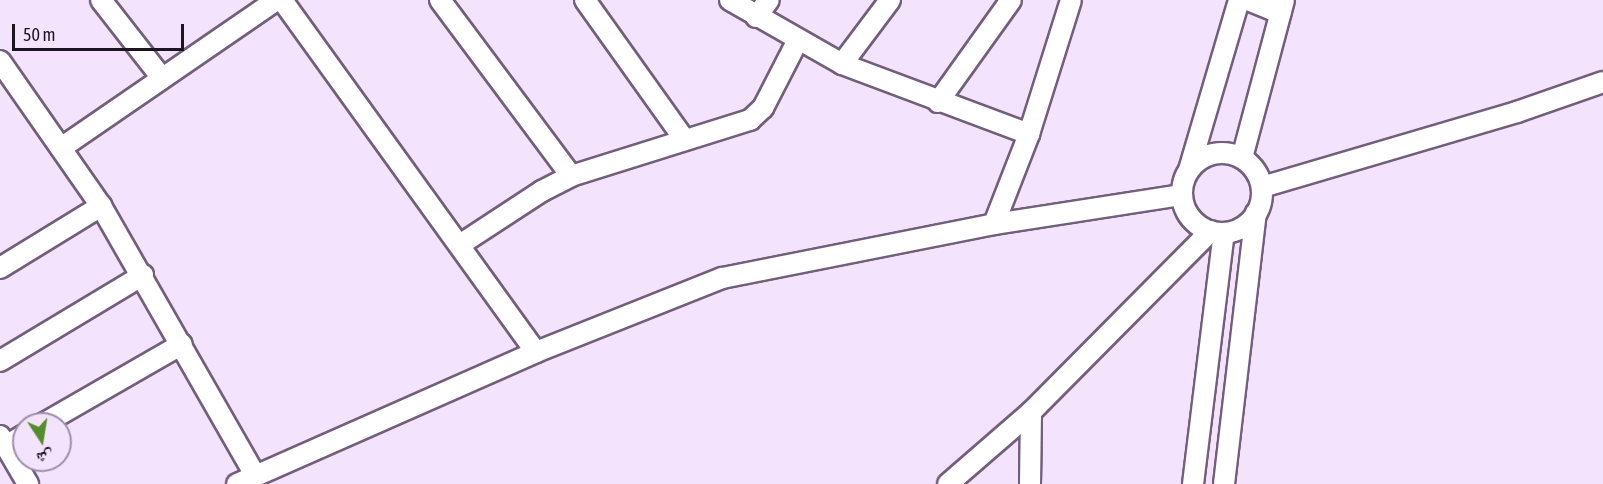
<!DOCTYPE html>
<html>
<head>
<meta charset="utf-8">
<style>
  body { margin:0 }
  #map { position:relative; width:1603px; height:484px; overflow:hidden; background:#f4e3fd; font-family:"Asap Condensed","Noto Naskh Arabic",sans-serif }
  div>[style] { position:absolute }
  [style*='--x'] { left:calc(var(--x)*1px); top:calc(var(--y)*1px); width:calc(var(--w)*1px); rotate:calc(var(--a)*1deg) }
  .roads { filter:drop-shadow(2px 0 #725f7b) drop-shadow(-2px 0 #725f7b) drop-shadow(0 2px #725f7b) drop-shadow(0 -2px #725f7b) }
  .minor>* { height:20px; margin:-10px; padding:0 10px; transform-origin:10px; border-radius:10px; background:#fff }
  .minor>.ring { margin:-10px; padding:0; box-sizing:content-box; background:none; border:20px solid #fff; border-radius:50% }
  span { translate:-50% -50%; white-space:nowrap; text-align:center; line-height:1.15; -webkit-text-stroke:6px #f4e3fd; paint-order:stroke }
  .north { position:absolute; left:12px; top:412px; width:60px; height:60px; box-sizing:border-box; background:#f4e3fd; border:2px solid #9e90a5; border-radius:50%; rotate:168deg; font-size:16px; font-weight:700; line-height:24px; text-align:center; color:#1c1420 }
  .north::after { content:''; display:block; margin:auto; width:21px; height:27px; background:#548e2b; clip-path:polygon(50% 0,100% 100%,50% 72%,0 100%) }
  .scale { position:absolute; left:12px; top:24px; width:172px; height:27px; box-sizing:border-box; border:3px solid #1c1420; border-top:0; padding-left:8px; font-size:18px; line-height:21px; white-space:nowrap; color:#1c1420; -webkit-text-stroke:4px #f4e3fd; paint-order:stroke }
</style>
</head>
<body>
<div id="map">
  <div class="roads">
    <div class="minor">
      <div style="--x:101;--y:0;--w:99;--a:52"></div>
      <div style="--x:282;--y:0;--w:434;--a:54.2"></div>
      <div style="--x:440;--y:0;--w:219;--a:53.3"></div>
      <div style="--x:585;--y:0;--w:171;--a:54.5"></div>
      <div style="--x:730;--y:0;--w:129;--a:29.7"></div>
      <div style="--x:842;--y:64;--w:200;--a:20.5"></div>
      <div style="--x:1248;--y:0;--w:35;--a:22"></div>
      <div style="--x:756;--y:17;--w:21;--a:-53"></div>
      <div style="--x:0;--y:61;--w:177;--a:55.1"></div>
      <div style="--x:101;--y:206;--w:310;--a:60.2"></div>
      <div style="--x:842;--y:64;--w:80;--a:-53.1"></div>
      <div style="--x:938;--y:102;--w:125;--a:-54.4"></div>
      <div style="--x:61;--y:148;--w:261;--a:-34.5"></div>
      <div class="ring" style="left:1182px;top:153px;width:60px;height:60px"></div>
      <div style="--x:1242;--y:158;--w:163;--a:-75.1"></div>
      <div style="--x:1189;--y:170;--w:177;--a:-73.6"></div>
      <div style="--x:1262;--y:187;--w:266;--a:-16.4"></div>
      <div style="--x:1517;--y:112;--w:91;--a:-19.2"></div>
      <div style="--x:994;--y:224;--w:97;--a:-68.7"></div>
      <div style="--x:1029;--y:134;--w:140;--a:-72.6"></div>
      <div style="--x:461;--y:244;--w:97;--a:-33.2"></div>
      <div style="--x:542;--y:191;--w:33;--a:-27"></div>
      <div style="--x:571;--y:176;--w:188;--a:-17.4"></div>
      <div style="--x:750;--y:120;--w:18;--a:-43"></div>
      <div style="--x:763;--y:108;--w:76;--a:-62.8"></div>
      <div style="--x:0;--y:268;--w:119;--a:-31.5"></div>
      <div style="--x:0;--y:361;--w:167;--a:-31"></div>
      <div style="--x:43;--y:424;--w:160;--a:-29.9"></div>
      <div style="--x:0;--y:436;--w:56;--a:59.7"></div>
      <div style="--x:6;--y:446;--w:21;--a:-31"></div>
      <div style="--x:237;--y:484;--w:327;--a:-23.8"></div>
      <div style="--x:536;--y:352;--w:200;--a:-21.7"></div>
      <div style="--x:722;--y:278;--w:277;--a:-11.2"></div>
      <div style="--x:994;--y:224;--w:190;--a:-8.8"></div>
      <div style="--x:948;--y:484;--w:110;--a:-40.9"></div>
      <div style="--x:1031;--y:412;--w:255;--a:-45.2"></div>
      <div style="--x:1030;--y:484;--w:72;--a:-89.2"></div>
      <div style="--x:1193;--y:484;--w:253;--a:-83"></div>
      <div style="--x:1224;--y:484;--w:273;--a:-83.3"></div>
    </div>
  </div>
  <div class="north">ش</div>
  <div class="scale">50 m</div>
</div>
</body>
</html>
